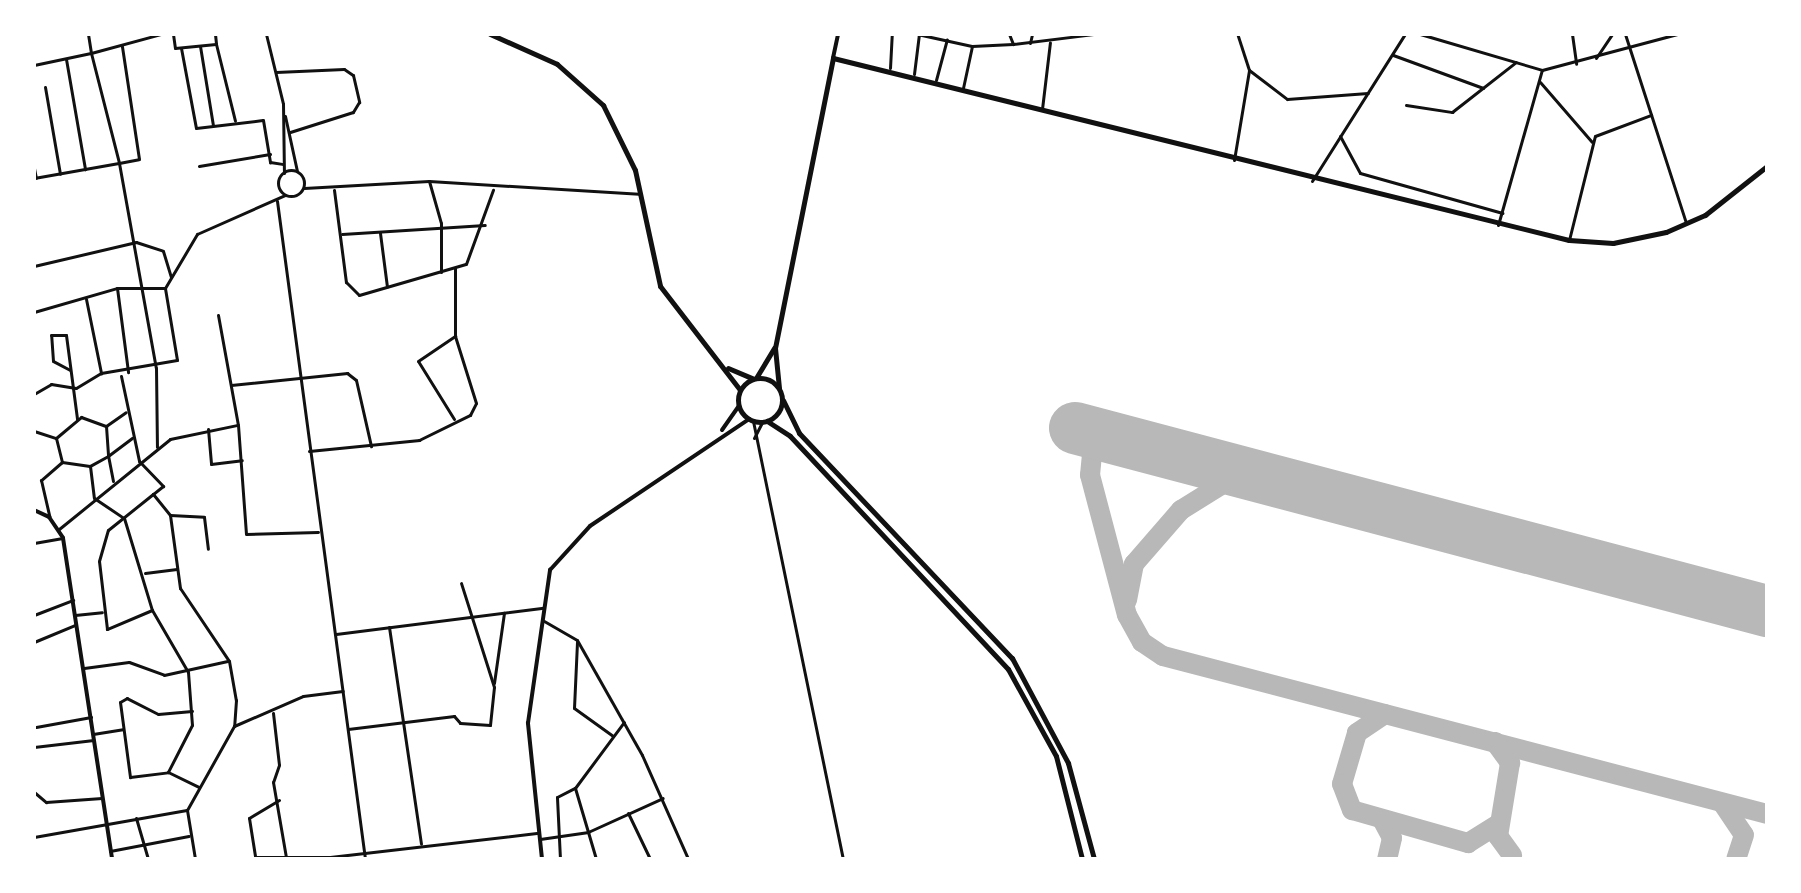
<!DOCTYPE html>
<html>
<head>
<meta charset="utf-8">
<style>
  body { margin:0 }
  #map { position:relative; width:1801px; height:893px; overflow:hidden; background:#fff; font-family:Montserrat,sans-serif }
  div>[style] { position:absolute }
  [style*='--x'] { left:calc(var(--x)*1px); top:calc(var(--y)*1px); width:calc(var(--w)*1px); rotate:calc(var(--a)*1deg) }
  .taxiway>* { height:20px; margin:-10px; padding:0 10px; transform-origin:10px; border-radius:10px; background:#b8b8b8 }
  .runway>* { height:52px; margin:-26px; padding:0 26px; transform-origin:26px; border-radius:26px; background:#b8b8b8 }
  .minor>* { height:3px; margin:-1.5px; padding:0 1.5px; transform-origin:1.5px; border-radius:1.5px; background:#111 }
  .minor>.ring { margin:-1.5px; padding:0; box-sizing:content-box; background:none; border:3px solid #111; border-radius:50% }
  .tertiary>* { height:4px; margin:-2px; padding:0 2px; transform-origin:2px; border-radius:2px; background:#111 }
  .secondary>* { height:5px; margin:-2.5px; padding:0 2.5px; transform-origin:2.5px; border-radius:2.5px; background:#111 }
  .primary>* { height:5px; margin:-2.5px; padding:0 2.5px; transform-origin:2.5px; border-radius:2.5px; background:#111 }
  .primary>.ring { margin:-2.5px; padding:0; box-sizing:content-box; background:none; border:5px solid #111; border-radius:50% }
  .trunk>* { height:5px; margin:-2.5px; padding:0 2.5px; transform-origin:2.5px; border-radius:2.5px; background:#111 }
  span { translate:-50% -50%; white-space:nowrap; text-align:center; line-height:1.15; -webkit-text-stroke:7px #fff; paint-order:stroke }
  .frame { position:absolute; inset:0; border:36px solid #fff; pointer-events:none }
</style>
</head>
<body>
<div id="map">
  <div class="taxiway">
    <div style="--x:1094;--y:433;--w:42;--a:95.4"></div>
    <div style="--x:1090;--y:475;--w:145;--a:75.2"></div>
    <div style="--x:1127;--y:615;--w:31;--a:61"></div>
    <div style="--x:1142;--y:642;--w:25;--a:34"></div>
    <div style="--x:1163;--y:656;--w:624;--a:14.66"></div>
    <div style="--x:1127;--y:600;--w:37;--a:-79"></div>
    <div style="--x:1134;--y:564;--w:72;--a:-49"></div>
    <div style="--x:1181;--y:510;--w:53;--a:-31.9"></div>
    <div style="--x:1226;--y:482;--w:41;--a:-4.2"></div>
    <div style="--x:1385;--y:714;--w:34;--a:146"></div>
    <div style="--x:1357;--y:733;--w:53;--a:106.4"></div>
    <div style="--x:1342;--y:784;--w:28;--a:69"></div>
    <div style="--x:1352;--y:810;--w:121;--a:15.9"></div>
    <div style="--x:1468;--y:843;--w:34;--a:-32"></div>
    <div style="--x:1495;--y:742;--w:26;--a:54"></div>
    <div style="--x:1510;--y:763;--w:74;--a:99.3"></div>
    <div style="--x:1498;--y:836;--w:24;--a:54"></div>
    <div style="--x:1723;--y:804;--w:37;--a:56"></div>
    <div style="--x:1744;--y:835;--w:25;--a:108"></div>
    <div style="--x:1383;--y:821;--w:19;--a:62"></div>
    <div style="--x:1392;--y:838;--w:22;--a:103"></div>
  </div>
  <div class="runway">
    <div style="--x:1075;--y:428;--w:716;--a:14.81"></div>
  </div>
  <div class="minor">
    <div style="--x:88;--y:34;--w:19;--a:81"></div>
    <div style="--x:91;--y:53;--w:73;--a:-15.2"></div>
    <div style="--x:173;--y:34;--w:14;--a:82"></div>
    <div style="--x:175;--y:48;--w:41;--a:-5.6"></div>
    <div style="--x:216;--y:44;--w:79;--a:76.1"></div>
    <div style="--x:215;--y:34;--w:10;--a:84"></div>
    <div style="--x:266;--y:34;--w:72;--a:76.3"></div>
    <div style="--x:283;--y:104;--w:69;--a:89.2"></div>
    <div style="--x:917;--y:34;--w:56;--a:12.3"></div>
    <div style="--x:1009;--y:34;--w:11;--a:68"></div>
    <div style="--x:1013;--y:44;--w:83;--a:-7"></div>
    <div style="--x:1420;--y:34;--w:127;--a:16.4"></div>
    <div style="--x:1542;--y:70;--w:140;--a:-14.9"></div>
    <div style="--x:1572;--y:34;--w:30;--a:82"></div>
    <div style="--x:1625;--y:34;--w:199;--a:72.1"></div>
    <div style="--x:1030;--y:43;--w:9;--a:-77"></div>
    <div style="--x:200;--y:46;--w:80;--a:80.7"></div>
    <div style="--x:181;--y:48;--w:81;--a:79.4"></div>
    <div style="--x:196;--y:128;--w:67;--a:-6.8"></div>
    <div style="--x:263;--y:120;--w:43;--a:80.5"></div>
    <div style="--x:270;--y:162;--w:12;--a:9"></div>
    <div style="--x:1393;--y:55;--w:96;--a:20.1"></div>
    <div style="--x:1596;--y:58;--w:29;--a:-56"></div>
    <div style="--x:66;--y:59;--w:112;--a:80.2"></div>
    <div style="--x:34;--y:65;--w:58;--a:-11.9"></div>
    <div style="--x:91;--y:53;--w:114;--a:75.7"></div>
    <div style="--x:119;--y:163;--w:20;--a:-11"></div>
    <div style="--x:139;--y:159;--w:114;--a:-98.6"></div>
    <div style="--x:890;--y:68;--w:34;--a:-87"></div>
    <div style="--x:1249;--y:70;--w:48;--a:37.3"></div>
    <div style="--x:1287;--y:99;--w:81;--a:-4.2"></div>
    <div style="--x:276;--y:72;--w:68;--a:-2.5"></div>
    <div style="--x:344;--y:69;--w:11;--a:34"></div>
    <div style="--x:353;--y:75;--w:28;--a:77"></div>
    <div style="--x:359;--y:102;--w:12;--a:121"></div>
    <div style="--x:353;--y:112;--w:66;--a:162.4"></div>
    <div style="--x:914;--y:74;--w:40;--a:-82.9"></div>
    <div style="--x:936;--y:80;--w:42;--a:-75"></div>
    <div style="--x:1540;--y:82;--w:79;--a:49.1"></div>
    <div style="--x:45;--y:87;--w:88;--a:80.2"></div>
    <div style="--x:963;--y:88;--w:43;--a:-77.9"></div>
    <div style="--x:972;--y:46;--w:41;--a:-2.8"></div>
    <div style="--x:1406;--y:105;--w:47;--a:8.7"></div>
    <div style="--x:1452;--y:112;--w:81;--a:-38"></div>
    <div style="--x:1042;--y:109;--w:67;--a:-83.2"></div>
    <div style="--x:285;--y:116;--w:56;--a:77.7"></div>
    <div style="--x:1340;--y:136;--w:42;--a:61.6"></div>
    <div style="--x:1360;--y:173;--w:148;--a:15.7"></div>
    <div style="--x:1234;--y:160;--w:91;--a:-80.5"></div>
    <div style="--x:1249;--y:70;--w:38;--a:-108"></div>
    <div style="--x:199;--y:166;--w:72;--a:-9.6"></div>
    <div style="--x:34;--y:168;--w:10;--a:79"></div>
    <div class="ring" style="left:278px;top:170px;width:23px;height:23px"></div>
    <div style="--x:34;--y:178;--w:86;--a:-10"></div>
    <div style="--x:119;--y:163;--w:208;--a:79.8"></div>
    <div style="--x:156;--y:368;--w:79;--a:89.3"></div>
    <div style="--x:429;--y:181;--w:44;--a:74.1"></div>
    <div style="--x:441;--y:223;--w:49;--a:90"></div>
    <div style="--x:1312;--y:181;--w:174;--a:-57.7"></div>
    <div style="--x:304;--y:188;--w:125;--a:-3.2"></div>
    <div style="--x:429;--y:181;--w:210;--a:3.5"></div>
    <div style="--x:334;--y:190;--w:93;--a:82.6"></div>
    <div style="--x:346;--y:282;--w:18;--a:45"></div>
    <div style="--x:359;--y:295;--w:111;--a:-16.2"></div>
    <div style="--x:466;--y:264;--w:79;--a:-70"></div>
    <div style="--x:277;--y:201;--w:664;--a:82.38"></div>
    <div style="--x:1498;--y:225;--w:161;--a:-74.2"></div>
    <div style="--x:380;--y:233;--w:54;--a:82.6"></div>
    <div style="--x:342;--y:234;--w:143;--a:-3.6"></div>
    <div style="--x:1569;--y:240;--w:107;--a:-76"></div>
    <div style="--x:1595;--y:136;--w:60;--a:-20.6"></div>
    <div style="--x:34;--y:266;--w:105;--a:-13.2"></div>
    <div style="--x:136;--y:242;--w:28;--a:18"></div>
    <div style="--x:163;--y:251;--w:27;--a:73"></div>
    <div style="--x:117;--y:288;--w:85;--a:82.5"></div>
    <div style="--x:86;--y:299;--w:76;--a:78.5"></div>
    <div style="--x:34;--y:312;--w:86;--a:-16.1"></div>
    <div style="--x:117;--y:288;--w:48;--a:0"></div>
    <div style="--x:165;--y:288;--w:63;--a:-59.3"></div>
    <div style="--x:197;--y:234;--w:96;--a:-23.9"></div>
    <div style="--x:218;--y:315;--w:112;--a:79.7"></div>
    <div style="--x:238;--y:425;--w:109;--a:85.8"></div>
    <div style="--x:246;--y:534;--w:72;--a:-1.6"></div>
    <div style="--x:34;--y:349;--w:14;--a:90"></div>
    <div style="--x:70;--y:370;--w:19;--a:-152"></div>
    <div style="--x:53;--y:361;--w:26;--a:-94"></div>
    <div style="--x:51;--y:335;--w:15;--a:0"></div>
    <div style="--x:66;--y:335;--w:85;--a:82.5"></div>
    <div style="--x:121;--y:376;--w:87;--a:78"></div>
    <div style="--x:139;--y:461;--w:35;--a:46"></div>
    <div style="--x:163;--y:486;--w:13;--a:141"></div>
    <div style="--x:231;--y:385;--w:117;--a:-5.9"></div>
    <div style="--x:347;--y:373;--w:11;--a:38"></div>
    <div style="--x:356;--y:380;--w:68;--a:77.2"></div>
    <div style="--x:34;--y:394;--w:20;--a:-30"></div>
    <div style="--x:51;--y:384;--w:25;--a:9"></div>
    <div style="--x:76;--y:388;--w:29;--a:-31"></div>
    <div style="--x:101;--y:373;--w:77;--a:-9.7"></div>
    <div style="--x:177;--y:360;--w:73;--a:-99.5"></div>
    <div style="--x:454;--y:419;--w:68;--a:-121.8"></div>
    <div style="--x:418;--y:361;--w:45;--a:-34"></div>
    <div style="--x:455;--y:336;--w:68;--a:-90"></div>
    <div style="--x:753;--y:421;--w:447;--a:78.4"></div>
    <div style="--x:106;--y:426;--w:24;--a:-35"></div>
    <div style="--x:208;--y:429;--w:35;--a:85"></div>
    <div style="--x:211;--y:464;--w:31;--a:-7"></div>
    <div style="--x:34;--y:431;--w:23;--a:18"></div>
    <div style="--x:56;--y:438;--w:25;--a:76"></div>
    <div style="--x:62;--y:462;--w:28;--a:139"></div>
    <div style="--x:56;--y:438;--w:33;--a:-40"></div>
    <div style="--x:81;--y:417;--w:27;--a:20"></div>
    <div style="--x:106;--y:426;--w:30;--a:86"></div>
    <div style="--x:108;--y:456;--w:21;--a:151"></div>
    <div style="--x:754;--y:438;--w:18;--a:-63"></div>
    <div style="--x:309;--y:451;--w:111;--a:-5.7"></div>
    <div style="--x:419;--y:440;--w:57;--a:-26.1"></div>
    <div style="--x:470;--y:415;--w:13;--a:-63"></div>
    <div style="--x:476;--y:403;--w:70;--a:-107.4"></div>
    <div style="--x:62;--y:462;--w:28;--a:8"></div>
    <div style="--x:90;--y:466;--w:32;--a:83"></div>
    <div style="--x:94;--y:498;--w:36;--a:34"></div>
    <div style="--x:124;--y:518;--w:96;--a:73.1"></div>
    <div style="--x:152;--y:610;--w:72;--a:59.9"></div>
    <div style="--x:188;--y:672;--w:53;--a:85.7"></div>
    <div style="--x:192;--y:725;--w:53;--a:117.1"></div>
    <div style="--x:41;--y:480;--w:37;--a:77"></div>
    <div style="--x:113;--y:481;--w:25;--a:-101"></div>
    <div style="--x:108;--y:456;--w:30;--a:-37"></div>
    <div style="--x:170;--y:515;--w:34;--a:3"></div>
    <div style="--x:204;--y:517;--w:32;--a:83"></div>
    <div style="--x:59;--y:529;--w:143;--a:-39"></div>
    <div style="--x:170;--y:439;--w:68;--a:-11.8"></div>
    <div style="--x:34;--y:543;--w:29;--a:-10"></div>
    <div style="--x:145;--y:573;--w:32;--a:-7"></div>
    <div style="--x:152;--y:610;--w:49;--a:157.1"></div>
    <div style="--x:107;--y:629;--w:68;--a:-96.7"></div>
    <div style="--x:99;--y:561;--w:32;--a:-74"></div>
    <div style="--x:108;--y:530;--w:58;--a:-38.7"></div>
    <div style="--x:153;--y:494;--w:27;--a:51"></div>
    <div style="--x:170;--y:515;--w:74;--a:82.2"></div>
    <div style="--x:180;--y:588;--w:88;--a:56.1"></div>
    <div style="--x:229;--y:661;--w:40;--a:80"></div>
    <div style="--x:236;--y:700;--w:26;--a:94"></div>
    <div style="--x:234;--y:726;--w:96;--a:119.2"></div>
    <div style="--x:187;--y:810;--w:50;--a:80.7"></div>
    <div style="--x:34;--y:615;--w:42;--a:-21"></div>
    <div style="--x:75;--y:615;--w:27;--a:-6"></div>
    <div style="--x:544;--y:621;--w:38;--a:30"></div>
    <div style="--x:577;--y:640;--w:132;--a:60.5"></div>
    <div style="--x:642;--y:755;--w:114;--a:66.1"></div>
    <div style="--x:389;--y:627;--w:219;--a:81.6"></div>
    <div style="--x:336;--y:634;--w:209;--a:-7.2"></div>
    <div style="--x:34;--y:642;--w:44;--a:-22.5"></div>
    <div style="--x:577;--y:642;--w:66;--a:92.6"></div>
    <div style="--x:574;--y:708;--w:48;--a:35.7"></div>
    <div style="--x:84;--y:668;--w:45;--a:-7.6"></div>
    <div style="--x:129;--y:662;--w:37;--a:20"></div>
    <div style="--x:164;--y:675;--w:65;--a:-12.5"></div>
    <div style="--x:494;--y:683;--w:71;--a:-81.9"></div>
    <div style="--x:192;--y:711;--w:34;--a:175"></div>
    <div style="--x:158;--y:714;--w:35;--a:-153"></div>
    <div style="--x:127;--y:698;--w:8;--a:150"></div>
    <div style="--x:120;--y:702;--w:76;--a:82.4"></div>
    <div style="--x:130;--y:777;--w:38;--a:-7"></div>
    <div style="--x:168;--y:772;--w:34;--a:26"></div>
    <div style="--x:273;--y:713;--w:52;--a:83.4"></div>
    <div style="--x:279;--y:765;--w:18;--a:109"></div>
    <div style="--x:273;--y:782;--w:76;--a:80.2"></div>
    <div style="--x:234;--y:726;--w:75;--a:-23.5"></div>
    <div style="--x:303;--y:696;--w:40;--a:-7.1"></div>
    <div style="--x:36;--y:727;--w:56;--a:-10.3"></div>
    <div style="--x:348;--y:729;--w:107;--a:-7"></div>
    <div style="--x:454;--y:716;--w:9;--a:49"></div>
    <div style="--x:460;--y:723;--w:30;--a:4"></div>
    <div style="--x:490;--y:725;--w:38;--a:-84"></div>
    <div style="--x:494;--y:687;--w:109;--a:-107.6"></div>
    <div style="--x:93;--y:734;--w:30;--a:-9"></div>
    <div style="--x:34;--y:747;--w:60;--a:-6.7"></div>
    <div style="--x:575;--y:788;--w:74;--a:73.5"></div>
    <div style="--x:34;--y:792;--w:16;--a:40"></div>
    <div style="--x:46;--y:802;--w:56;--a:-4.1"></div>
    <div style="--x:279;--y:800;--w:35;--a:149"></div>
    <div style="--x:249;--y:818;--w:39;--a:81"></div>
    <div style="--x:255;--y:857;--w:75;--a:0"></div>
    <div style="--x:330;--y:857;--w:210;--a:-6.6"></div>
    <div style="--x:628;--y:813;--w:51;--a:64.4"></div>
    <div style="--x:136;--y:818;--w:43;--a:73.7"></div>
    <div style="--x:34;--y:837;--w:155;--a:-10"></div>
    <div style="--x:540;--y:839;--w:49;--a:-8.3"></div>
    <div style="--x:588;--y:832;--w:82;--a:-24.4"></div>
    <div style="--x:110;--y:851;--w:80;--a:-10.8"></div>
    <div style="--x:560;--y:859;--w:62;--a:-92.8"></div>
    <div style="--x:557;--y:797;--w:20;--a:-27"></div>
    <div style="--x:575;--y:788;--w:82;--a:-53.4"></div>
  </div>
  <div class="tertiary">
    <div style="--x:833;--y:58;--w:25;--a:-78"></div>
    <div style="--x:722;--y:430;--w:29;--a:-55"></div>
    <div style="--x:34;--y:510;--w:17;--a:25"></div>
    <div style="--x:49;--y:517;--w:25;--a:56"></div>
    <div style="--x:63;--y:538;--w:325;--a:81.3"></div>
    <div style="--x:542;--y:859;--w:137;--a:-95.9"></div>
    <div style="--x:528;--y:723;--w:155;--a:-81.8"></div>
    <div style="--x:550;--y:570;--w:59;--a:-47.7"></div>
    <div style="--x:590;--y:526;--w:192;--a:-33.9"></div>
  </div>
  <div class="secondary">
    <div style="--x:756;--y:378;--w:35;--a:-59"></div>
    <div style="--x:779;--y:388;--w:40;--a:-95.7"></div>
    <div style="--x:775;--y:348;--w:296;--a:-78.7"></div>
    <div style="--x:833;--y:58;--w:758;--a:13.89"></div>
    <div style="--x:1569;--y:240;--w:44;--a:3.9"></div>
    <div style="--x:1613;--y:243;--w:54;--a:-11.7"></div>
    <div style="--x:1666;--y:232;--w:43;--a:-23.6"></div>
    <div style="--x:1705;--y:215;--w:79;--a:-38.3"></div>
  </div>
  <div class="primary">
    <div style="--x:490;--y:34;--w:73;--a:24.1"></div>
    <div style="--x:557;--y:64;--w:62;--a:41.7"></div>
    <div style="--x:603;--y:105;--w:72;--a:63.8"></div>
    <div style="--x:635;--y:170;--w:119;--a:77.8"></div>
    <div style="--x:660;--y:286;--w:131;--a:52.4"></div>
    <div style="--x:728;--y:368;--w:26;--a:23"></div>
    <div class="ring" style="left:738px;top:378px;width:39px;height:39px"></div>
  </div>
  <div class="trunk">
    <div style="--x:783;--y:400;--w:37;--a:64"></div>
    <div style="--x:799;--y:433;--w:310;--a:46.6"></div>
    <div style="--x:1012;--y:658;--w:119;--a:61.9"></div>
    <div style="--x:1068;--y:763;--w:99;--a:74.8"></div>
    <div style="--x:767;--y:421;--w:27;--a:33"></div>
    <div style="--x:790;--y:436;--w:319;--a:46.9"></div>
    <div style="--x:1008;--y:669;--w:99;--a:61.1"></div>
    <div style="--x:1056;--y:756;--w:106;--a:75.8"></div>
  </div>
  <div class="frame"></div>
</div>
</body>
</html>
